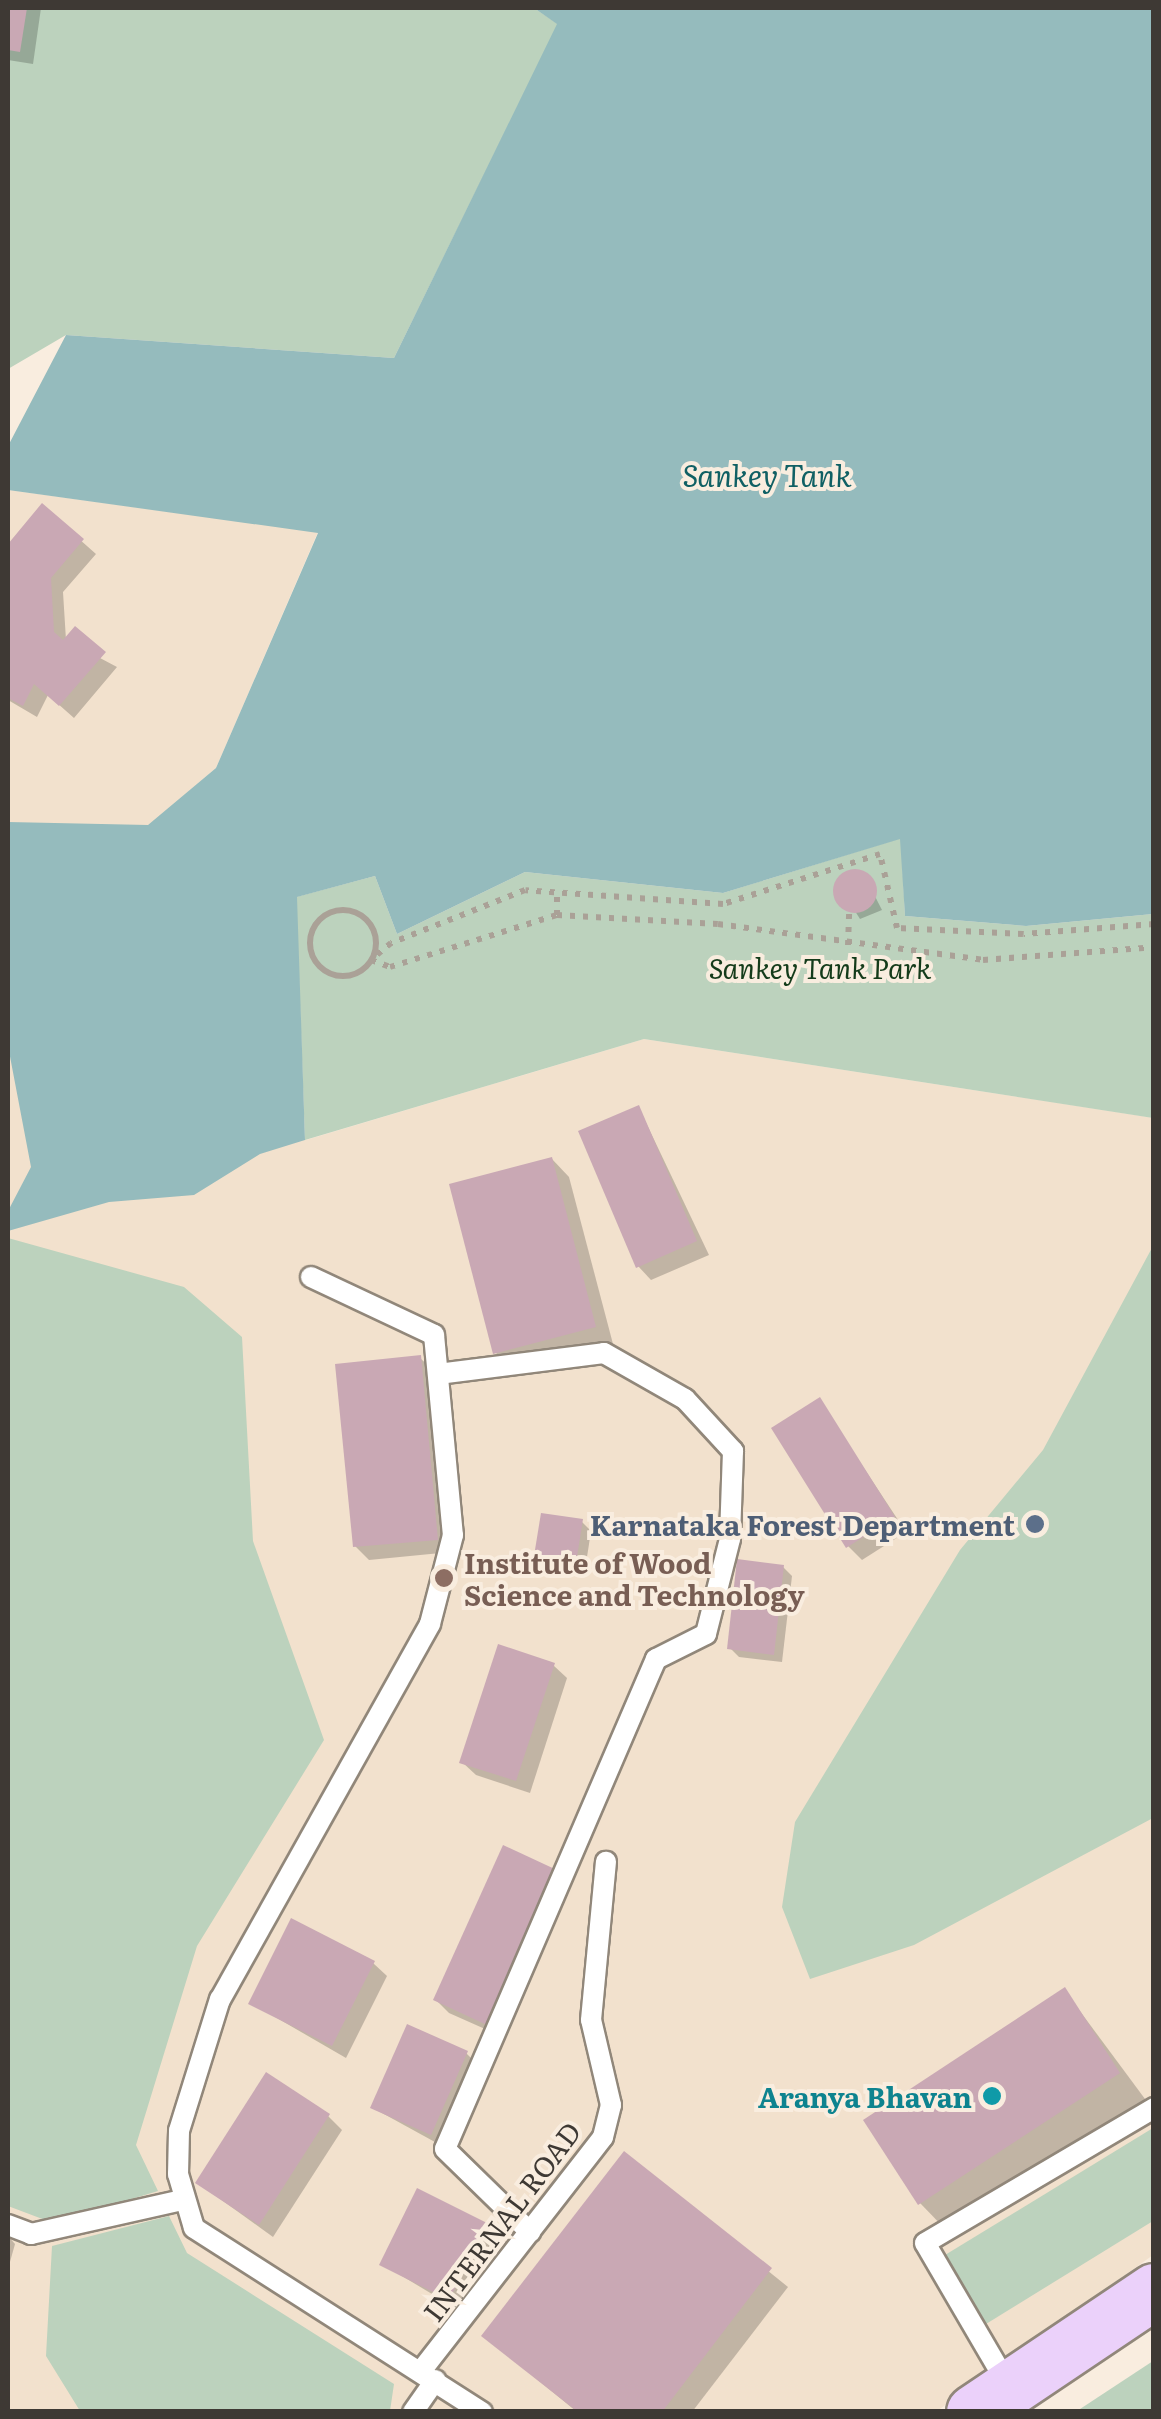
<!DOCTYPE html>
<html>
<head>
<meta charset="utf-8">
<style>
  body { margin:0 }
  #map { position:relative; width:1161px; height:2419px; overflow:hidden; background:#f9eddf; font-family:Literata,serif }
  div>[style] { position:absolute }
  [style*='--x'] { left:calc(var(--x)*1px); top:calc(var(--y)*1px); width:calc(var(--w)*1px); rotate:calc(var(--a)*1deg) }
  .built>* { inset:0; background:#f2e1cd }
  .green>* { inset:0; background:#bcd2bd }
  .water>* { inset:0; background:#95bbbd }
  .shadow>* { inset:0; background:#0003 }
  .building>* { inset:0; background:#c9a8b4 }
  .round { border-radius:50% }
  .path>* { height:6px; margin-top:-3px; transform-origin:0; background:repeating-linear-gradient(90deg,#aaa197 0 5px,transparent 0 13px) }
  .path>.ring { margin:-3px; padding:0; box-sizing:content-box; background:none; border:6px solid #aaa197; border-radius:50% }
  .roads { filter:drop-shadow(2px 0 #91877a) drop-shadow(-2px 0 #91877a) drop-shadow(0 2px #91877a) drop-shadow(0 -2px #91877a) }
  .lane>* { height:20px; margin:-10px; padding:0 10px; transform-origin:10px; border-radius:10px; background:#fff }
  .primary>* { height:55px; margin:-27.5px; padding:0 27.5px; transform-origin:27.5px; border-radius:27.5px; background:#ebd1fa }
  .dots>* { width:28px; height:28px; translate:-50% -50%; box-sizing:border-box; border:5px solid #f9eddf; border-radius:50% }
  span { translate:-50% -50%; white-space:nowrap; text-align:center; line-height:1.15; -webkit-text-stroke:8px #f9eddf; paint-order:stroke }
  .park-label { font-size:28px; color:#143b1a; font-style:italic }
  .service-label { font-size:28px; color:#4e5e75; font-weight:700 }
  .right { translate:-100% -50%; text-align:right }
  .education-label { font-size:28px; color:#785e54; font-weight:700 }
  .left { translate:0 -50%; text-align:left }
  .culture-label { font-size:28px; color:#0d838f; font-weight:700 }
  .street-label { font-size:28px; color:#3e3934 }
  .water-label { font-size:30px; color:#106064; font-style:italic }
  .frame { position:absolute; inset:0; border:10px solid #3e3934; pointer-events:none }
</style>
</head>
<body>
<div id="map">
  <div class="built">
    <div style="clip-path:polygon(8px 490px,318px 532px,216px 768px,149px 825px,306px 1140px,644px 1039px,1154px 1118px,1153px 2255px,937px 2411px,8px 2412px)"></div>
  </div>
  <div class="green">
    <div style="clip-path:polygon(8px 8px,534px 8px,558px 24px,394px 358px,66px 335px,8px 369px)"></div>
    <div style="clip-path:polygon(901px 838px,905px 916px,1026px 926px,1153px 914px,1153px 1118px,644px 1039px,305px 1140px,296px 897px,375px 876px,397px 934px,525px 872px,723px 893px)"></div>
    <div style="clip-path:polygon(8px 1238px,184px 1287px,242px 1337px,253px 1541px,324px 1740px,197px 1946px,136px 2145px,158px 2191px,53px 2223px,8px 2206px)"></div>
    <div style="clip-path:polygon(1153px 1246px,1153px 1818px,914px 1945px,810px 1979px,782px 1907px,795px 1822px,960px 1550px,1043px 1450px)"></div>
    <div style="clip-path:polygon(1153px 2128px,1153px 2221px,986px 2324px,945px 2255px)"></div>
    <div style="clip-path:polygon(169px 2216px,187px 2253px,394px 2384px,390px 2411px,80px 2411px,46px 2356px,52px 2246px)"></div>
    <div style="clip-path:polygon(1153px 2361px,1153px 2411px,1077px 2411px)"></div>
  </div>
  <div class="water">
    <div style="clip-path:polygon(534px 8px,1153px 8px,1153px 914px,1026px 926px,905px 916px,900px 839px,723px 893px,525px 872px,397px 934px,375px 876px,297px 897px,305px 1140px,260px 1154px,194px 1195px,109px 1202px,8px 1231px,8px 1211px,31px 1167px,8px 1046px,8px 822px,148px 825px,216px 768px,318px 533px,8px 490px,8px 446px,66px 335px,394px 358px,557px 24px)"></div>
  </div>
  <div class="shadow">
    <div style="clip-path:polygon(8px 8px,41px 8px,33px 64px,8px 60px)"></div>
    <div style="clip-path:polygon(43px 507px,96px 554px,63px 592px,66px 640px,117px 667px,74px 718px,48px 695px,37px 717px,8px 700px,8px 548px)"></div>
    <div style="clip-path:polygon(863px 873px,882px 910px,860px 919px,838px 884px)"></div>
    <div style="clip-path:polygon(639px 1108px,709px 1255px,651px 1280px,638px 1266px)"></div>
    <div style="clip-path:polygon(552px 1159px,569px 1177px,613px 1344px,513px 1370px,496px 1353px)"></div>
    <div style="clip-path:polygon(420px 1358px,434px 1371px,451px 1552px,369px 1560px,355px 1546px)"></div>
    <div style="clip-path:polygon(819px 1400px,906px 1532px,862px 1560px,848px 1546px)"></div>
    <div style="clip-path:polygon(582px 1522px,591px 1531px,585px 1570px,537px 1556px)"></div>
    <div style="clip-path:polygon(783px 1567px,792px 1576px,782px 1662px,739px 1657px,730px 1648px)"></div>
    <div style="clip-path:polygon(553px 1665px,567px 1678px,530px 1793px,476px 1775px,462px 1762px)"></div>
    <div style="clip-path:polygon(558px 1873px,571px 1886px,503px 2037px,449px 2013px,436px 2000px)"></div>
    <div style="clip-path:polygon(373px 1963px,387px 1976px,346px 2058px,251px 2003px)"></div>
    <div style="clip-path:polygon(1065px 1991px,1148px 2103px,949px 2233px,920px 2203px)"></div>
    <div style="clip-path:polygon(466px 2053px,480px 2067px,444px 2147px,373px 2108px)"></div>
    <div style="clip-path:polygon(328px 2116px,342px 2130px,273px 2237px,198px 2183px)"></div>
    <div style="clip-path:polygon(624px 2155px,788px 2287px,692px 2412px,577px 2412px,484px 2336px)"></div>
    <div style="clip-path:polygon(485px 2225px,499px 2239px,462px 2312px,382px 2264px)"></div>
    <div style="clip-path:polygon(8px 2236px,15px 2244px,8px 2269px)"></div>
  </div>
  <div class="building">
    <div style="clip-path:polygon(8px 8px,27px 8px,20px 52px,8px 50px)"></div>
    <div style="clip-path:polygon(42px 503px,84px 539px,51px 578px,54px 632px,63px 640px,75px 626px,106px 652px,59px 706px,34px 684px,23px 706px,8px 698px,8px 544px)"></div>
    <div class="round" style="left:833px;top:869px;width:44px;height:44px"></div>
    <div style="clip-path:polygon(639px 1105px,697px 1241px,636px 1268px,578px 1131px)"></div>
    <div style="clip-path:polygon(552px 1157px,596px 1327px,493px 1354px,449px 1184px)"></div>
    <div style="clip-path:polygon(421px 1355px,438px 1540px,353px 1547px,335px 1364px)"></div>
    <div style="clip-path:polygon(820px 1397px,895px 1517px,846px 1548px,771px 1428px)"></div>
    <div style="clip-path:polygon(541px 1513px,583px 1519px,576px 1563px,534px 1556px)"></div>
    <div style="clip-path:polygon(737px 1559px,784px 1565px,774px 1655px,727px 1649px)"></div>
    <div style="clip-path:polygon(498px 1644px,555px 1663px,516px 1781px,459px 1763px)"></div>
    <div style="clip-path:polygon(503px 1845px,559px 1871px,489px 2026px,433px 2000px)"></div>
    <div style="clip-path:polygon(291px 1918px,375px 1961px,332px 2046px,248px 2004px)"></div>
    <div style="clip-path:polygon(1065px 1987px,1120px 2073px,918px 2205px,863px 2120px)"></div>
    <div style="clip-path:polygon(407px 2024px,468px 2051px,431px 2135px,370px 2108px)"></div>
    <div style="clip-path:polygon(266px 2072px,330px 2114px,259px 2225px,195px 2183px)"></div>
    <div style="clip-path:polygon(624px 2151px,772px 2268px,662px 2412px,578px 2412px,481px 2336px)"></div>
    <div style="clip-path:polygon(417px 2188px,487px 2223px,449px 2300px,379px 2265px)"></div>
  </div>
  <div class="path">
    <div class="ring" style="left:310px;top:910px;width:60px;height:60px"></div>
    <div style="--x:557;--y:915;--w:23;--a:-90"></div>
    <div style="--x:1154;--y:924;--w:131;--a:175.6"></div>
    <div style="--x:1023;--y:934;--w:126;--a:-177.3"></div>
    <div style="--x:897;--y:928;--w:76;--a:-102.9"></div>
    <div style="--x:880;--y:854;--w:165;--a:162.3"></div>
    <div style="--x:723;--y:904;--w:198;--a:-176"></div>
    <div style="--x:525;--y:890;--w:144;--a:158.4"></div>
    <div style="--x:391;--y:943;--w:26;--a:140"></div>
    <div style="--x:371;--y:960;--w:20;--a:20"></div>
    <div style="--x:390;--y:967;--w:175;--a:-17.3"></div>
    <div style="--x:557;--y:915;--w:161;--a:3.2"></div>
    <div style="--x:718;--y:924;--w:267;--a:7.7"></div>
    <div style="--x:983;--y:960;--w:171;--a:-4.3"></div>
    <div style="--x:848;--y:945;--w:33;--a:-88"></div>
  </div>
  <div class="roads">
    <div class="lane">
      <div style="--x:311;--y:1277;--w:136;--a:25.2"></div>
      <div style="--x:434;--y:1335;--w:201;--a:84.6"></div>
      <div style="--x:453;--y:1535;--w:92;--a:104.5"></div>
      <div style="--x:430;--y:1624;--w:430;--a:119.2"></div>
      <div style="--x:220;--y:1999;--w:138;--a:107.3"></div>
      <div style="--x:179;--y:2131;--w:43;--a:91.3"></div>
      <div style="--x:178;--y:2174;--w:56;--a:73.5"></div>
      <div style="--x:194;--y:2228;--w:342;--a:32.6"></div>
      <div style="--x:438;--y:1374;--w:167;--a:-7.2"></div>
      <div style="--x:604;--y:1353;--w:93;--a:29.6"></div>
      <div style="--x:685;--y:1399;--w:71;--a:47.3"></div>
      <div style="--x:733;--y:1451;--w:88;--a:92"></div>
      <div style="--x:730;--y:1539;--w:98;--a:104.2"></div>
      <div style="--x:706;--y:1634;--w:56;--a:153.4"></div>
      <div style="--x:656;--y:1659;--w:533;--a:113.3"></div>
      <div style="--x:445;--y:2149;--w:119;--a:44.3"></div>
      <div style="--x:8;--y:2225;--w:25;--a:21"></div>
      <div style="--x:31;--y:2234;--w:155;--a:-12.7"></div>
      <div style="--x:421;--y:2371;--w:296;--a:-52.1"></div>
      <div style="--x:603;--y:2137;--w:33;--a:-76"></div>
      <div style="--x:611;--y:2105;--w:87;--a:-103.2"></div>
      <div style="--x:591;--y:2020;--w:159;--a:-84.6"></div>
      <div style="--x:1008;--y:2385;--w:164;--a:-120.3"></div>
      <div style="--x:925;--y:2243;--w:266;--a:-30.5"></div>
      <div style="--x:413;--y:2412;--w:39;--a:-55"></div>
    </div>
    <div class="primary">
      <div style="--x:974;--y:2412;--w:217;--a:-33.9"></div>
    </div>
  </div>
  <div class="dots">
    <div style="left:1035px;top:1524px;background:#5c6f8a"></div>
    <div style="left:444px;top:1578px;background:#8d6e63"></div>
    <div style="left:992px;top:2096px;background:#0f9aa8"></div>
  </div>
  <div class="park-label">
    <span style="left:820px;top:967px">Sankey Tank Park</span>
  </div>
  <div class="service-label">
    <span class="right" style="left:1015px;top:1524px">Karnataka Forest Department</span>
  </div>
  <div class="education-label">
    <span class="left" style="left:464px;top:1578px">Institute of Wood<br>Science and Technology</span>
  </div>
  <div class="culture-label">
    <span class="right" style="left:972px;top:2096px">Aranya Bhavan</span>
  </div>
  <div class="street-label">
    <span style="left:501px;top:2221px;rotate:-53deg">INTERNAL ROAD</span>
  </div>
  <div class="water-label">
    <span style="left:767px;top:474px">Sankey Tank</span>
  </div>
  <div class="frame"></div>
</div>
</body>
</html>
